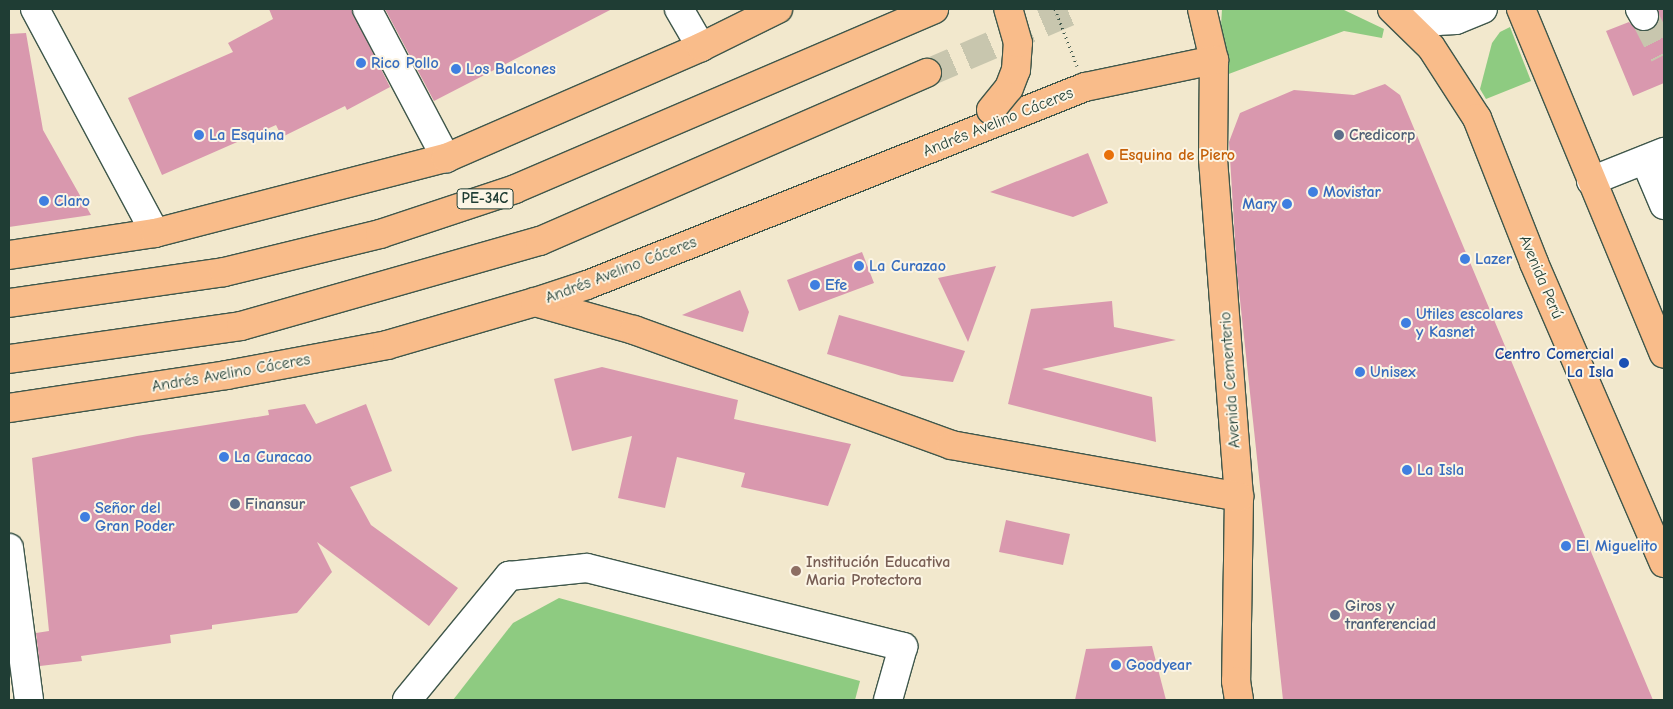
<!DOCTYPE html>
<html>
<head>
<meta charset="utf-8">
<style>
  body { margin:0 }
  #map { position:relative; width:1673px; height:709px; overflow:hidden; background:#f2e8cd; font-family:"Comic Neue",sans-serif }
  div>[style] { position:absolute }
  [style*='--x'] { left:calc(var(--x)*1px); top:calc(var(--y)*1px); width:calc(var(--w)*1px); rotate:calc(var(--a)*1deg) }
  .green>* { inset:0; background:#8ecb81 }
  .building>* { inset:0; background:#d998ae }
  .minor-tunnel>* { height:28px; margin-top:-14px; transform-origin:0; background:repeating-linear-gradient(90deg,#c8c6ae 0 28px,transparent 0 42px) }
  .highway-tunnel>* { height:28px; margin-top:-14px; transform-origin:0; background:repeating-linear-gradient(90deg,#c8c6ae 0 28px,transparent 0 42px) }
  .roads { filter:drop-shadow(1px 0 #3f574b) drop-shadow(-1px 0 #3f574b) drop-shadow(0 1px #3f574b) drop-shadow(0 -1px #3f574b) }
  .minor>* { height:28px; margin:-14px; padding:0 14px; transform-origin:14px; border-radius:14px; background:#fff }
  .major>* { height:28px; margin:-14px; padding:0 14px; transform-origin:14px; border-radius:14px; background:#f9bc8a }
  .highway>* { height:28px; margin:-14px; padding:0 14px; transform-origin:14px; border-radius:14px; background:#f9bc8a }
  .path-bridge>* { height:3px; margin-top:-1.5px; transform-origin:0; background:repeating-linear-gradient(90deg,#3f574b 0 1px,transparent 0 5px) }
  .bridges { filter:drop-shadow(1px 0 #3f574b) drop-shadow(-1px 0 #3f574b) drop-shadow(0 1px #3f574b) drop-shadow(0 -1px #3f574b) }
  .major-bridge>* { height:28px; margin:-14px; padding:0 14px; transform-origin:14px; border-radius:14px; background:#f9bc8a }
  .dots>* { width:14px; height:14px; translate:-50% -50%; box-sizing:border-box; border:2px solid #fcf5e5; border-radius:50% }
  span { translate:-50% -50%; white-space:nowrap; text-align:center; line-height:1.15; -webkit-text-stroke:4px #fcf5e5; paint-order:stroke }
  .shield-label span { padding:1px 4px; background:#fcf5e5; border:1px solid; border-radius:4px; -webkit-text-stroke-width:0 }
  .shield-label { font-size:15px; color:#1f3d34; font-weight:700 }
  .shop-label { font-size:16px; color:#366cbe; font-weight:700 }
  .left { translate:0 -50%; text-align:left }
  .right { translate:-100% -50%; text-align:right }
  .street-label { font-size:16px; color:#1f3d34 }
  .service-label { font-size:16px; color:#4e5e75; font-weight:700 }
  .food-label { font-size:16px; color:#c56008; font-weight:700 }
  .transit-label { font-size:16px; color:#164399; font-weight:700 }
  .education-label { font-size:16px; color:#785e54; font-weight:700 }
  .frame { position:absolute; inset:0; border:10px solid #1f3d34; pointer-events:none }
</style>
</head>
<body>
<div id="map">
  <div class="green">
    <div style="clip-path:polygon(1222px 9px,1342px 9px,1384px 29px,1382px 38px,1344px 31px,1218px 78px)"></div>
    <div style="clip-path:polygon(1510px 27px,1531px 81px,1486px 99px,1480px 89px,1492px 43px,1500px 32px)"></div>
    <div style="clip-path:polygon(559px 598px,860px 681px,855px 700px,453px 700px,513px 623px)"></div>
  </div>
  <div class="building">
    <div style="clip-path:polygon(269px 9px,351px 9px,390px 87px,347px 110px,345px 106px,282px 137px,276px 125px,162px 175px,128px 98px,233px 52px,228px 43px,273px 19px)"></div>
    <div style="clip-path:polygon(385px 9px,612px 9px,434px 101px)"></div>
    <div style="clip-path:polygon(1664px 9px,1664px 83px,1633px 96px,1606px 31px,1629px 22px,1637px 30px,1651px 30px,1658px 23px,1658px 10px)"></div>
    <div style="clip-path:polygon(26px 33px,43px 130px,91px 215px,9px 227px,9px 34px)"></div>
    <div style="clip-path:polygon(1385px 84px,1400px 95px,1653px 700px,1283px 700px,1237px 272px,1229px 142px,1240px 113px,1294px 90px,1354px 95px)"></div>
    <div style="clip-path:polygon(1088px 153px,1108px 203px,1073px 217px,990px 192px)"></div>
    <div style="clip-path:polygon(862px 252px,874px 283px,799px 311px,787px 280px)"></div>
    <div style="clip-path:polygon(996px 266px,968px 342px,938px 278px)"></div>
    <div style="clip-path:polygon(740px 290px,749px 312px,743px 332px,682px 315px)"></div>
    <div style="clip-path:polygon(1112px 301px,1114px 327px,1176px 340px,1042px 369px,1152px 397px,1156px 442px,1008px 404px,1031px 309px)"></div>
    <div style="clip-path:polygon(839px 315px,965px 351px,953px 382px,902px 376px,827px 354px)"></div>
    <div style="clip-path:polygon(602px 367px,738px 400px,734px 419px,851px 444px,828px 506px,741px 487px,745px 473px,677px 457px,665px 508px,618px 498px,632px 436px,572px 451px,554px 379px)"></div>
    <div style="clip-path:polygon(305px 404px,316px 424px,366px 404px,392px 471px,350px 487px,371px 525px,458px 588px,429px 626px,317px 542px,332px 572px,297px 613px,212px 625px,212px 629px,170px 635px,171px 643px,81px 656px,82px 661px,40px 666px,36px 633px,49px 631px,32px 458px,137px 436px,269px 415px,268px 410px)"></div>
    <div style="clip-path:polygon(1006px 520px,1070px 534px,1063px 565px,999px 552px)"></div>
    <div style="clip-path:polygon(1152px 646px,1166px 700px,1075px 700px,1086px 649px)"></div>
  </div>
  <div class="minor-tunnel">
    <div style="--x:1644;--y:16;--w:44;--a:62.9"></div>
  </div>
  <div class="highway-tunnel">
    <div style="--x:927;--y:73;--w:162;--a:-23.2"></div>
  </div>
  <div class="roads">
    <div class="minor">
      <div style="--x:35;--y:9;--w:254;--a:61.8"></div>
      <div style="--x:367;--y:9;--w:169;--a:62.1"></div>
      <div style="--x:679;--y:9;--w:44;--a:59.9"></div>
      <div style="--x:1398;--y:9;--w:41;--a:17.1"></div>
      <div style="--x:1437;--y:21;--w:19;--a:-3"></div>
      <div style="--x:1456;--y:20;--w:29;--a:-22"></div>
      <div style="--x:1640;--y:9;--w:8;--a:60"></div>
      <div style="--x:1645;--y:160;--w:49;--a:67.1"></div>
      <div style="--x:1591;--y:181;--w:79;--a:-21.7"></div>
      <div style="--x:9;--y:548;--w:153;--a:82.5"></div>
      <div style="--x:407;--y:700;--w:161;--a:-50.6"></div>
      <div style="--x:509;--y:576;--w:78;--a:-5.9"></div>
      <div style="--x:587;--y:568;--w:326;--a:14"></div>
      <div style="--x:903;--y:647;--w:55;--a:105.8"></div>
    </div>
    <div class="major">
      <div style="--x:1202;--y:9;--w:52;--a:76.8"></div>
      <div style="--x:1214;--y:60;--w:99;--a:90.6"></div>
      <div style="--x:1213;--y:159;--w:339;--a:85.6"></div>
      <div style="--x:1239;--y:497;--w:184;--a:90.9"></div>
      <div style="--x:1236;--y:681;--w:19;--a:81"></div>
      <div style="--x:1392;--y:9;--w:54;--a:44.3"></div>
      <div style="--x:1431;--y:47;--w:85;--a:57.1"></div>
      <div style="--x:1477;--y:118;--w:156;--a:68.5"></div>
      <div style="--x:1534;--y:263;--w:327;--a:66.6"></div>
      <div style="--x:1521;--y:9;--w:373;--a:67.5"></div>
      <div style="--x:9;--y:255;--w:148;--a:-8.6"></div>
      <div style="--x:155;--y:233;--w:301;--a:-14.5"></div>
      <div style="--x:446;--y:158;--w:278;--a:-23.5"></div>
      <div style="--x:701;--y:47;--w:86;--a:-26.3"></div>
      <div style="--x:535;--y:302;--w:103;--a:15.8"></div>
      <div style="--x:634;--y:330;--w:337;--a:19.9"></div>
      <div style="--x:951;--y:445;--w:293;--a:10.2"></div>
      <div style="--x:9;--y:408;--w:220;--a:-8.6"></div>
      <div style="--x:227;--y:375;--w:163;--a:-10.6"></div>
      <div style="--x:387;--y:345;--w:154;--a:-16.2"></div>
      <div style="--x:535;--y:302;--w:55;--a:-18.1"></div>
      <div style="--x:587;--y:285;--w:536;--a:-21.68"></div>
      <div style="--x:1085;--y:87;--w:132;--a:-11.8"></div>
    </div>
    <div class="highway">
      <div style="--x:9;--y:303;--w:217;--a:-8.2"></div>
      <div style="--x:224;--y:272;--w:161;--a:-13.7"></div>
      <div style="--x:380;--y:234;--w:142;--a:-18.4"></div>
      <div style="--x:515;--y:189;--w:456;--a:-23.2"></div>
      <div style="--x:9;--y:359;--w:234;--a:-8.1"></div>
      <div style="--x:241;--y:326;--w:311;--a:-15.9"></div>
      <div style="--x:540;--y:241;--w:422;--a:-23.5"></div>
    </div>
  </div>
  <div class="path-bridge">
    <div style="--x:1055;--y:9;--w:61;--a:68.9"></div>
  </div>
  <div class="bridges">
    <div class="major-bridge">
      <div style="--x:991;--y:110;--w:28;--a:-51"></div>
      <div style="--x:1009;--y:88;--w:19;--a:-69"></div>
      <div style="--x:1016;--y:70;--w:27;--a:-86"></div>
      <div style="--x:1018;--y:43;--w:35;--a:-106"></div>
    </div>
  </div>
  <div class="dots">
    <div style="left:361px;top:63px;background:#3f7fe0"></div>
    <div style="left:456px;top:69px;background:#3f7fe0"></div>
    <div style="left:199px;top:135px;background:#3f7fe0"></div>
    <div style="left:1339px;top:135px;background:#5c6f8a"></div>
    <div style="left:1109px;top:155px;background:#e8710a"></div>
    <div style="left:1313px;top:192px;background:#3f7fe0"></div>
    <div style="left:44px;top:201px;background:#3f7fe0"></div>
    <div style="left:1287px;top:204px;background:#3f7fe0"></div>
    <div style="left:1465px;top:259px;background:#3f7fe0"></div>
    <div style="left:859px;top:266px;background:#3f7fe0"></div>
    <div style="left:815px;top:285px;background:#3f7fe0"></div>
    <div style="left:1406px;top:323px;background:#3f7fe0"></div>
    <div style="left:1624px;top:363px;background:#1a4fb4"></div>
    <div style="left:1360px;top:372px;background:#3f7fe0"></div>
    <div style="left:224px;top:457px;background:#3f7fe0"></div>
    <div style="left:1407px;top:470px;background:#3f7fe0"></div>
    <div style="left:235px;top:504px;background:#5c6f8a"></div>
    <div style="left:85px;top:517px;background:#3f7fe0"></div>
    <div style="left:1566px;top:546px;background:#3f7fe0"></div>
    <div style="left:796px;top:571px;background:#8d6e63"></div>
    <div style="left:1335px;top:615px;background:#5c6f8a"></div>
    <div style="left:1116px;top:665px;background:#3f7fe0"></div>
  </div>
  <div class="shield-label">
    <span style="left:485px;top:199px">PE-34C</span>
  </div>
  <div class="shop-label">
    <span class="left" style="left:371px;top:63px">Rico Pollo</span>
    <span class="left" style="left:466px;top:69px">Los Balcones</span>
    <span class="left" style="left:209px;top:135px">La Esquina</span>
    <span class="left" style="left:1323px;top:192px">Movistar</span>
    <span class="left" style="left:54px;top:201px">Claro</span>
    <span class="right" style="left:1277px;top:204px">Mary</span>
    <span class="left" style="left:1475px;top:259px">Lazer</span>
    <span class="left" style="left:869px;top:266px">La Curazao</span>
    <span class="left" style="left:825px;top:285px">Efe</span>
    <span class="left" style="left:1416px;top:323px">Utiles escolares<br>y Kasnet</span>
    <span class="left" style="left:1370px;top:372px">Unisex</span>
    <span class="left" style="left:234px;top:457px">La Curacao</span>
    <span class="left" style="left:1417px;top:470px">La Isla</span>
    <span class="left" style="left:95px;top:517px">Señor del<br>Gran Poder</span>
    <span class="left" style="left:1576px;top:546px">El Miguelito</span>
    <span class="left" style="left:1126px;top:665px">Goodyear</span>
  </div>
  <div class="street-label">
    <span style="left:998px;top:122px;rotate:-22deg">Andrés Avelino Cáceres</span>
    <span style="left:621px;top:270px;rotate:-21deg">Andrés Avelino Cáceres</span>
    <span style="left:1541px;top:277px;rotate:67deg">Avenida Perú</span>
    <span style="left:231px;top:373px;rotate:-10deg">Andrés Avelino Cáceres</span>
    <span style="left:1230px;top:380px;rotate:-94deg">Avenida Cementerio</span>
  </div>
  <div class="service-label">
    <span class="left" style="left:1349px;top:135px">Credicorp</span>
    <span class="left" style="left:245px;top:504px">Finansur</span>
    <span class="left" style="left:1345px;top:615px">Giros y<br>tranferenciad</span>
  </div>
  <div class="food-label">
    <span class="left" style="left:1119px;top:155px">Esquina de Piero</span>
  </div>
  <div class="transit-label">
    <span class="right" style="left:1614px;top:363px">Centro Comercial<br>La Isla</span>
  </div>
  <div class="education-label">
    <span class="left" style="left:806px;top:571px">Institución Educativa<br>Maria Protectora</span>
  </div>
  <div class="frame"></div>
</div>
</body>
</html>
